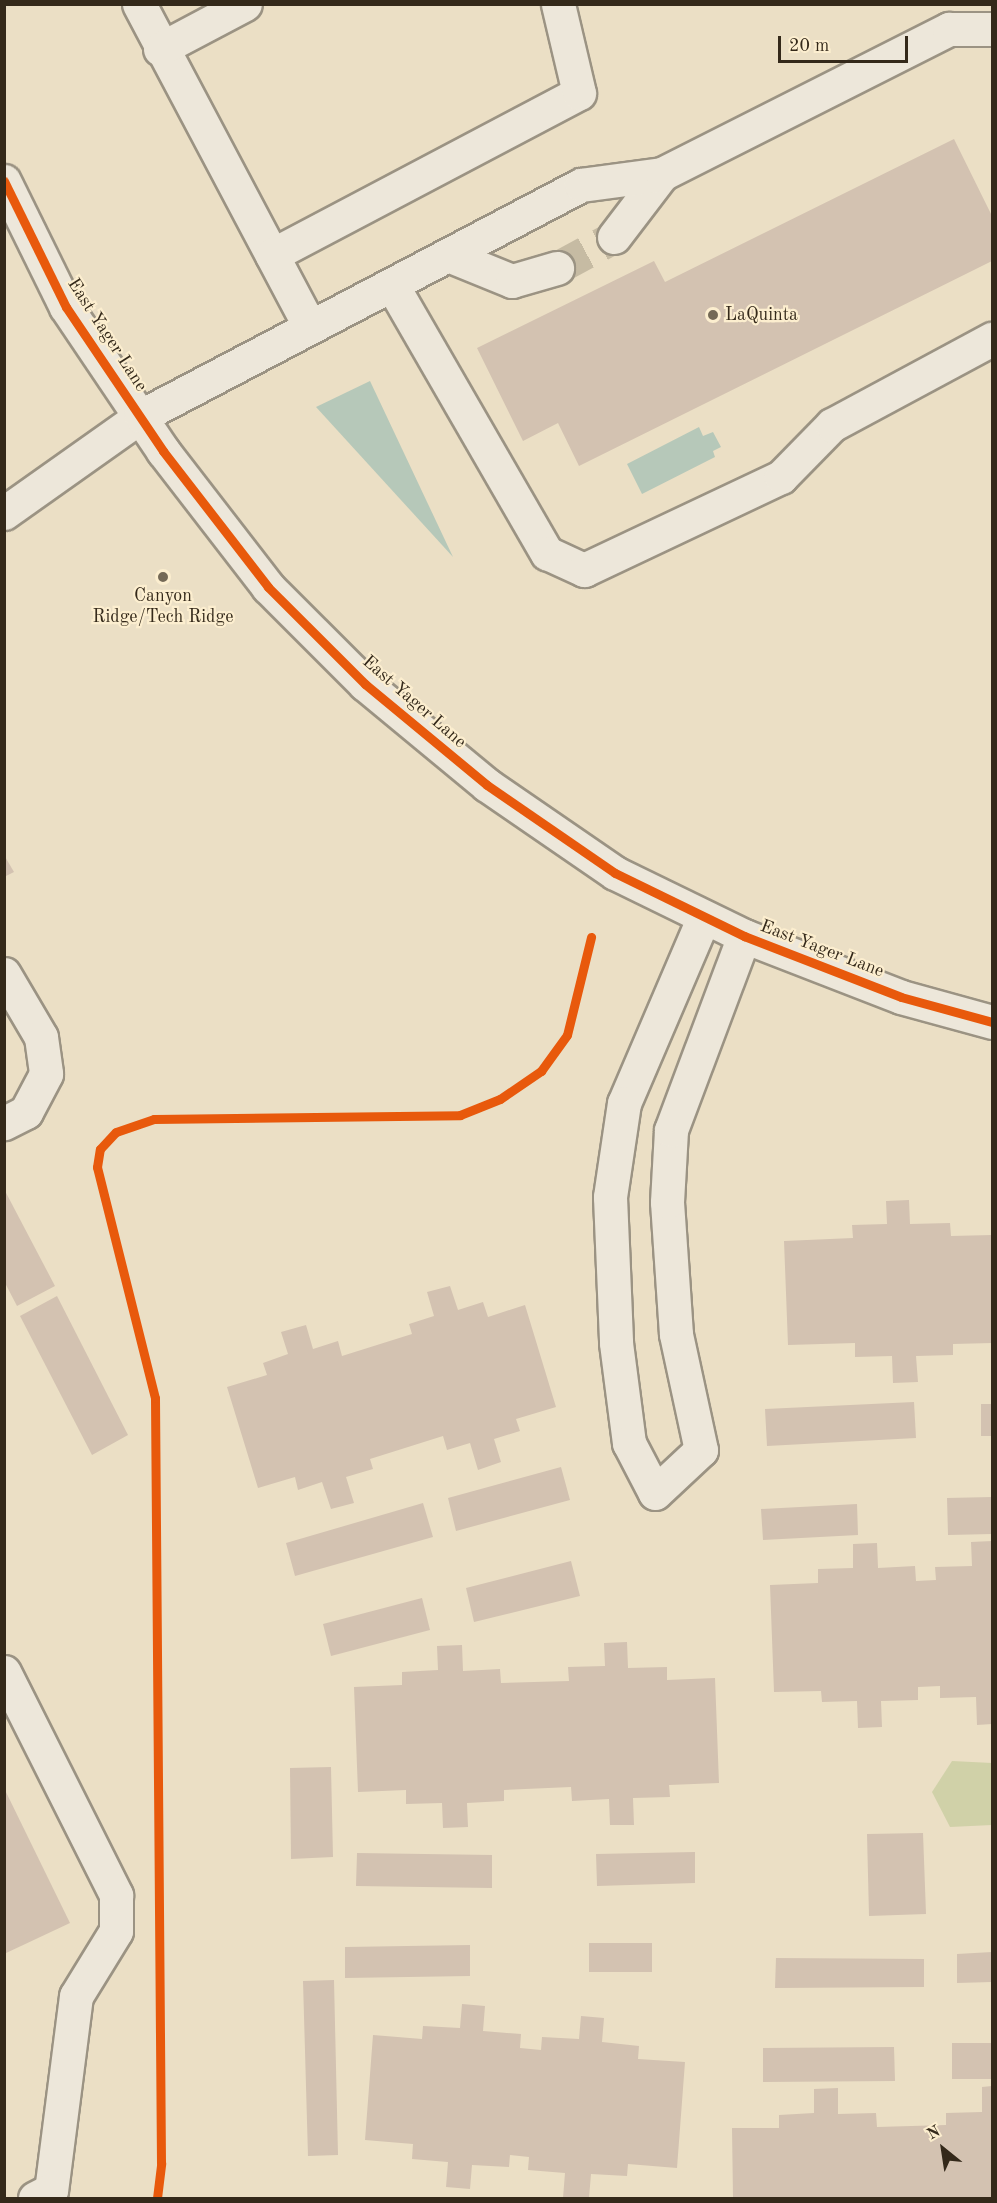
<!DOCTYPE html>
<html>
<head>
<meta charset="utf-8">
<style>
  body { margin:0 }
  #map { position:relative; width:997px; height:2203px; overflow:hidden; background:#ebdfc5; font-family:"Old Standard TT",serif }
  div>[style] { position:absolute }
  [style*='--x'] { left:calc(var(--x)*1px); top:calc(var(--y)*1px); width:calc(var(--w)*1px); rotate:calc(var(--a)*1deg) }
  .green>* { inset:0; background:#d0d1a8 }
  .water>* { inset:0; background:#b6c8b9 }
  .building>* { inset:0; background:#d3c2b1 }
  .minor-tunnel>* { height:33px; margin-top:-16.5px; transform-origin:0; background:repeating-linear-gradient(90deg,#c6bba3 0 33px,transparent 0 49px) }
  .roads { filter:drop-shadow(2px 0 #9b9383) drop-shadow(-2px 0 #9b9383) drop-shadow(0 2px #9b9383) drop-shadow(0 -2px #9b9383) }
  .minor>* { height:33px; margin:-16.5px; padding:0 16.5px; transform-origin:16.5px; border-radius:16.5px; background:#ede7da }
  .cycleway>* { height:9px; margin:-4.5px; padding:0 4.5px; transform-origin:4.5px; border-radius:4.5px; background:#e8590c }
  .dots>* { width:16px; height:16px; translate:-50% -50%; box-sizing:border-box; border:3px solid #fceecf; border-radius:50% }
  span { translate:-50% -50%; white-space:nowrap; text-align:center; line-height:1.15; -webkit-text-stroke:4.5px #fceecf; paint-order:stroke }
  .poi-label { font-size:18px; color:#34291a }
  .left { translate:0 -50%; text-align:left }
  .street-label { font-size:18px; color:#34291a }
  .frame { position:absolute; inset:0; border:6px solid #34291a; pointer-events:none }
  .north { position:absolute; left:913px; top:2119px; width:60px; height:60px; -webkit-text-stroke:4px #fceecf; paint-order:stroke; rotate:330deg; font-size:16px; font-weight:700; line-height:24px; text-align:center; color:#34291a }
  .north::after { content:''; display:block; margin:auto; width:21px; height:27px; background:#34291a; clip-path:polygon(50% 0,100% 100%,50% 72%,0 100%) }
  .scale { position:absolute; left:778px; top:36px; width:130px; height:27px; box-sizing:border-box; border:3px solid #34291a; border-top:0; padding-left:8px; font-size:18px; line-height:21px; white-space:nowrap; color:#34291a; -webkit-text-stroke:4px #fceecf; paint-order:stroke }
</style>
</head>
<body>
<div id="map">
  <div class="green">
    <div style="clip-path:polygon(952px 1761px,992px 1763px,992px 1825px,950px 1827px,932px 1792px)"></div>
  </div>
  <div class="water">
    <div style="clip-path:polygon(370px 381px,453px 557px,316px 407px)"></div>
    <div style="clip-path:polygon(699px 427px,703px 436px,713px 432px,721px 447px,713px 451px,715px 457px,642px 494px,627px 464px)"></div>
  </div>
  <div class="building">
    <div style="clip-path:polygon(954px 139px,992px 216px,992px 261px,579px 466px,558px 423px,523px 441px,477px 348px,654px 261px,665px 282px)"></div>
    <div style="clip-path:polygon(4px 855px,14px 872px,4px 877px)"></div>
    <div style="clip-path:polygon(4px 1189px,55px 1286px,17px 1306px,4px 1281px)"></div>
    <div style="clip-path:polygon(909px 1200px,910px 1224px,950px 1223px,951px 1236px,992px 1235px,992px 1343px,953px 1344px,953px 1355px,916px 1356px,918px 1382px,893px 1383px,892px 1356px,855px 1357px,855px 1343px,788px 1345px,784px 1241px,853px 1238px,852px 1225px,887px 1224px,886px 1201px)"></div>
    <div style="clip-path:polygon(450px 1286px,458px 1310px,483px 1302px,488px 1317px,525px 1305px,556px 1407px,516px 1419px,520px 1431px,494px 1439px,501px 1462px,478px 1470px,470px 1443px,447px 1450px,443px 1436px,370px 1459px,373px 1469px,346px 1477px,354px 1503px,331px 1509px,322px 1482px,298px 1490px,295px 1477px,258px 1488px,227px 1387px,267px 1375px,263px 1363px,288px 1354px,281px 1332px,306px 1325px,313px 1349px,338px 1341px,342px 1356px,412px 1334px,409px 1324px,434px 1316px,427px 1292px)"></div>
    <div style="clip-path:polygon(57px 1296px,128px 1435px,92px 1455px,20px 1316px)"></div>
    <div style="clip-path:polygon(914px 1402px,916px 1438px,767px 1446px,765px 1409px)"></div>
    <div style="clip-path:polygon(981px 1404px,992px 1404px,992px 1436px,981px 1436px)"></div>
    <div style="clip-path:polygon(561px 1467px,570px 1500px,456px 1531px,448px 1498px)"></div>
    <div style="clip-path:polygon(992px 1497px,992px 1534px,948px 1535px,947px 1498px)"></div>
    <div style="clip-path:polygon(423px 1503px,433px 1537px,295px 1576px,286px 1543px)"></div>
    <div style="clip-path:polygon(857px 1504px,858px 1535px,763px 1540px,761px 1509px)"></div>
    <div style="clip-path:polygon(992px 1541px,992px 1724px,977px 1725px,976px 1697px,940px 1698px,940px 1686px,918px 1687px,918px 1700px,881px 1701px,882px 1727px,858px 1728px,857px 1701px,822px 1702px,821px 1691px,774px 1692px,770px 1585px,818px 1583px,818px 1569px,853px 1568px,853px 1544px,877px 1543px,878px 1568px,915px 1566px,916px 1581px,936px 1580px,935px 1567px,972px 1566px,971px 1542px)"></div>
    <div style="clip-path:polygon(571px 1561px,580px 1596px,474px 1622px,466px 1588px)"></div>
    <div style="clip-path:polygon(422px 1598px,430px 1630px,331px 1656px,323px 1624px)"></div>
    <div style="clip-path:polygon(627px 1642px,628px 1668px,667px 1667px,667px 1680px,715px 1678px,719px 1783px,669px 1785px,670px 1797px,633px 1798px,634px 1825px,610px 1825px,609px 1799px,572px 1801px,571px 1787px,504px 1790px,504px 1801px,467px 1803px,468px 1827px,443px 1828px,442px 1803px,406px 1804px,406px 1790px,358px 1792px,354px 1687px,402px 1685px,402px 1672px,438px 1670px,437px 1646px,462px 1645px,463px 1671px,500px 1669px,501px 1683px,569px 1681px,568px 1667px,605px 1666px,604px 1643px)"></div>
    <div style="clip-path:polygon(331px 1767px,333px 1857px,291px 1859px,290px 1768px)"></div>
    <div style="clip-path:polygon(4px 1788px,70px 1923px,4px 1954px)"></div>
    <div style="clip-path:polygon(923px 1833px,926px 1914px,869px 1916px,867px 1834px)"></div>
    <div style="clip-path:polygon(695px 1852px,695px 1883px,597px 1886px,596px 1854px)"></div>
    <div style="clip-path:polygon(357px 1853px,492px 1855px,492px 1888px,356px 1886px)"></div>
    <div style="clip-path:polygon(589px 1943px,652px 1943px,652px 1972px,589px 1972px)"></div>
    <div style="clip-path:polygon(470px 1945px,470px 1976px,345px 1978px,345px 1947px)"></div>
    <div style="clip-path:polygon(992px 1952px,992px 1982px,957px 1983px,957px 1954px)"></div>
    <div style="clip-path:polygon(776px 1958px,924px 1959px,924px 1987px,775px 1988px)"></div>
    <div style="clip-path:polygon(334px 1980px,338px 2155px,308px 2156px,303px 1981px)"></div>
    <div style="clip-path:polygon(462px 2004px,485px 2006px,483px 2031px,521px 2034px,520px 2048px,541px 2050px,542px 2037px,579px 2039px,581px 2016px,604px 2018px,602px 2042px,639px 2046px,638px 2059px,685px 2062px,677px 2168px,628px 2164px,627px 2176px,591px 2174px,589px 2198px,563px 2198px,565px 2173px,528px 2170px,529px 2157px,510px 2155px,509px 2167px,472px 2165px,470px 2189px,446px 2187px,448px 2162px,412px 2159px,413px 2144px,365px 2140px,373px 2035px,422px 2039px,423px 2026px,460px 2028px)"></div>
    <div style="clip-path:polygon(952px 2043px,992px 2043px,992px 2079px,952px 2079px)"></div>
    <div style="clip-path:polygon(894px 2047px,895px 2081px,763px 2082px,763px 2048px)"></div>
    <div style="clip-path:polygon(992px 2086px,992px 2198px,733px 2198px,732px 2128px,779px 2128px,779px 2115px,814px 2113px,814px 2089px,838px 2088px,838px 2114px,876px 2113px,877px 2127px,946px 2125px,946px 2113px,982px 2112px,982px 2087px)"></div>
  </div>
  <div class="minor-tunnel">
    <div style="--x:557;--y:268;--w:65;--a:-28.5"></div>
  </div>
  <div class="roads">
    <div class="minor">
      <div style="--x:139;--y:4;--w:365;--a:62.1"></div>
      <div style="--x:160;--y:49;--w:96;--a:-27.9"></div>
      <div style="--x:4;--y:181;--w:140;--a:63.8"></div>
      <div style="--x:66;--y:307;--w:174;--a:56"></div>
      <div style="--x:163;--y:451;--w:172;--a:52.3"></div>
      <div style="--x:268;--y:587;--w:137;--a:45"></div>
      <div style="--x:365;--y:684;--w:158;--a:39.6"></div>
      <div style="--x:487;--y:785;--w:155;--a:34.5"></div>
      <div style="--x:615;--y:873;--w:144;--a:26"></div>
      <div style="--x:744;--y:936;--w:168;--a:21.2"></div>
      <div style="--x:901;--y:997;--w:94;--a:15.4"></div>
      <div style="--x:614;--y:237;--w:79;--a:-52.7"></div>
      <div style="--x:272;--y:255;--w:347;--a:-27.8"></div>
      <div style="--x:579;--y:93;--w:91;--a:-103.3"></div>
      <div style="--x:448;--y:255;--w:69;--a:22.1"></div>
      <div style="--x:512;--y:281;--w:47;--a:-16.1"></div>
      <div style="--x:392;--y:285;--w:310;--a:60"></div>
      <div style="--x:547;--y:553;--w:41;--a:24.7"></div>
      <div style="--x:584;--y:570;--w:218;--a:-25.3"></div>
      <div style="--x:781;--y:477;--w:73;--a:-45.6"></div>
      <div style="--x:832;--y:425;--w:182;--a:-28.3"></div>
      <div style="--x:4;--y:513;--w:168;--a:-35.3"></div>
      <div style="--x:141;--y:416;--w:497;--a:-27.7"></div>
      <div style="--x:581;--y:185;--w:82;--a:-7.7"></div>
      <div style="--x:662;--y:174;--w:322;--a:-26.8"></div>
      <div style="--x:949;--y:29;--w:43;--a:0"></div>
      <div style="--x:703;--y:919;--w:200;--a:113.2"></div>
      <div style="--x:624;--y:1103;--w:95;--a:98.5"></div>
      <div style="--x:610;--y:1197;--w:146;--a:87.6"></div>
      <div style="--x:616;--y:1343;--w:101;--a:82.6"></div>
      <div style="--x:629;--y:1443;--w:56;--a:62.5"></div>
      <div style="--x:655;--y:1493;--w:63;--a:-43.1"></div>
      <div style="--x:701;--y:1450;--w:119;--a:-102.2"></div>
      <div style="--x:676;--y:1334;--w:132;--a:-93.9"></div>
      <div style="--x:667;--y:1202;--w:72;--a:-86.8"></div>
      <div style="--x:671;--y:1130;--w:207;--a:-69.4"></div>
      <div style="--x:4;--y:974;--w:73;--a:59.6"></div>
      <div style="--x:41;--y:1037;--w:37;--a:82"></div>
      <div style="--x:46;--y:1074;--w:43;--a:117.8"></div>
      <div style="--x:26;--y:1112;--w:25;--a:153"></div>
      <div style="--x:4;--y:1672;--w:250;--a:63.3"></div>
      <div style="--x:116;--y:1895;--w:36;--a:90"></div>
      <div style="--x:116;--y:1931;--w:76;--a:121.6"></div>
      <div style="--x:76;--y:1996;--w:196;--a:97.3"></div>
      <div style="--x:51;--y:2190;--w:18;--a:153"></div>
    </div>
  </div>
  <div class="cycleway">
    <div style="--x:4;--y:181;--w:140;--a:63.8"></div>
    <div style="--x:66;--y:307;--w:174;--a:56"></div>
    <div style="--x:163;--y:451;--w:172;--a:52.3"></div>
    <div style="--x:268;--y:587;--w:137;--a:45"></div>
    <div style="--x:365;--y:684;--w:158;--a:39.6"></div>
    <div style="--x:487;--y:785;--w:155;--a:34.5"></div>
    <div style="--x:615;--y:873;--w:144;--a:26"></div>
    <div style="--x:744;--y:936;--w:168;--a:21.2"></div>
    <div style="--x:901;--y:997;--w:94;--a:15.4"></div>
    <div style="--x:157;--y:2198;--w:35;--a:-83"></div>
    <div style="--x:161;--y:2163;--w:765;--a:-90.45"></div>
    <div style="--x:155;--y:1398;--w:238;--a:-104.1"></div>
    <div style="--x:97;--y:1167;--w:18;--a:-81"></div>
    <div style="--x:100;--y:1149;--w:23;--a:-47"></div>
    <div style="--x:116;--y:1132;--w:40;--a:-18.9"></div>
    <div style="--x:154;--y:1119;--w:306;--a:-0.7"></div>
    <div style="--x:460;--y:1115;--w:43;--a:-21.8"></div>
    <div style="--x:500;--y:1099;--w:50;--a:-34.3"></div>
    <div style="--x:541;--y:1071;--w:44;--a:-54.2"></div>
    <div style="--x:567;--y:1035;--w:101;--a:-76.2"></div>
  </div>
  <div class="dots">
    <div style="left:713px;top:315px;background:#746956"></div>
    <div style="left:163px;top:577px;background:#746956"></div>
  </div>
  <div class="poi-label">
    <span class="left" style="left:725px;top:315px">LaQuinta</span>
    <span style="left:163px;top:607px">Canyon<br>Ridge/Tech Ridge</span>
  </div>
  <div class="street-label">
    <span style="left:107px;top:335px;rotate:57deg">East Yager Lane</span>
    <span style="left:414px;top:702px;rotate:41deg">East Yager Lane</span>
    <span style="left:822px;top:949px;rotate:21deg">East Yager Lane</span>
  </div>
  <div class="frame"></div>
  <div class="north">N</div>
  <div class="scale">20 m</div>
</div>
</body>
</html>
